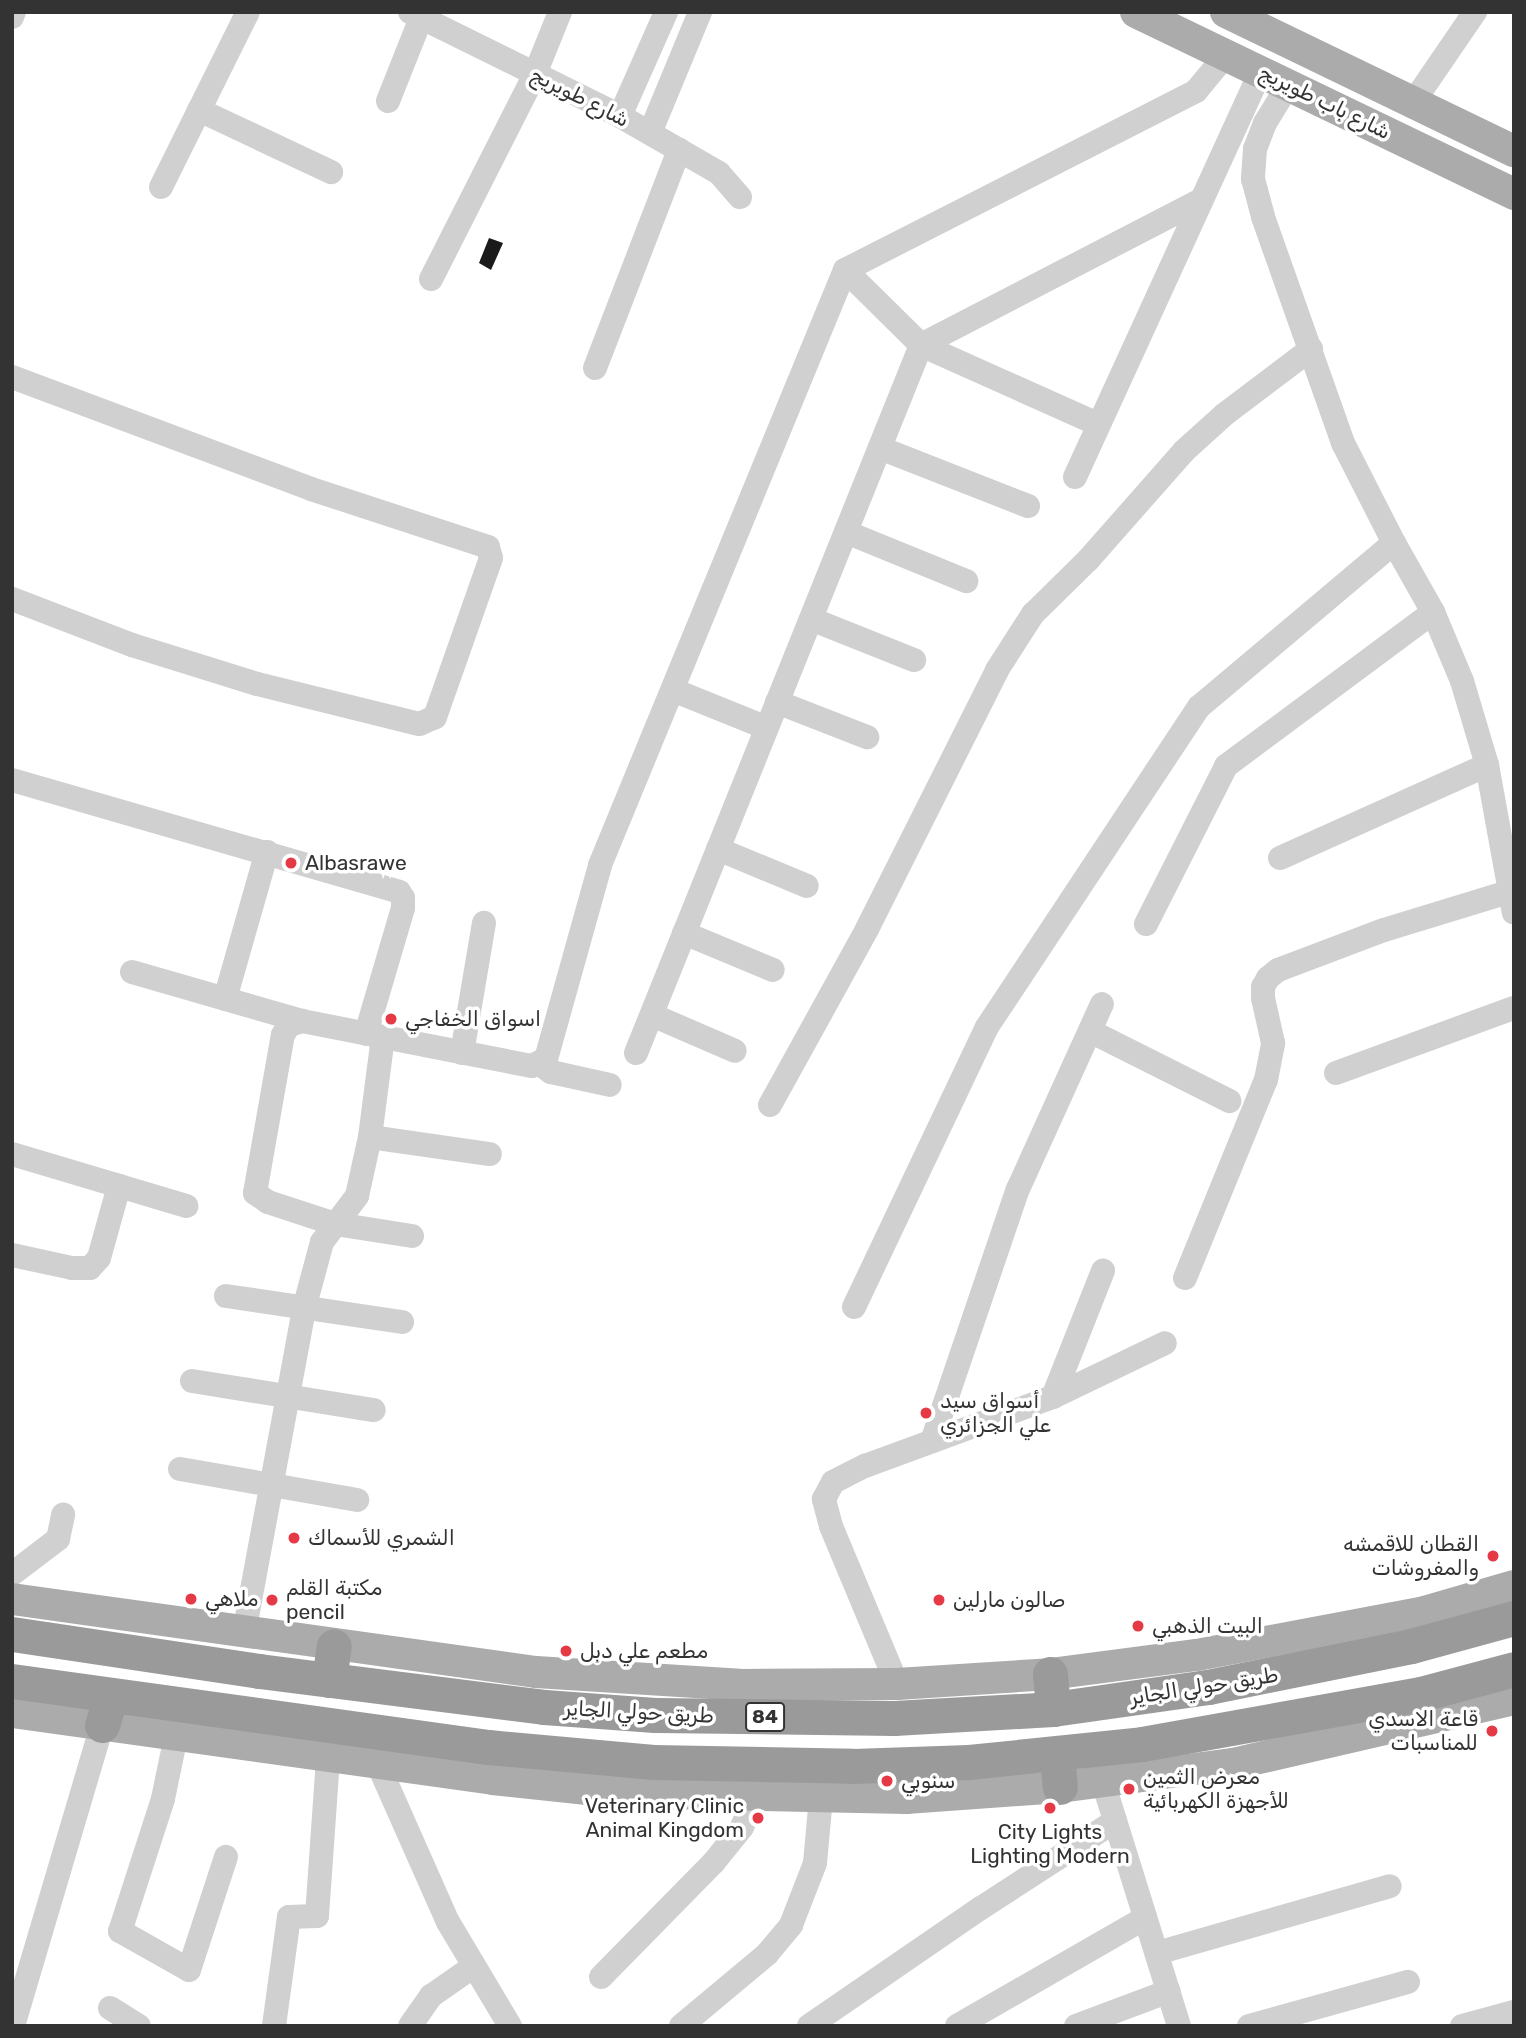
<!DOCTYPE html>
<html>
<head>
<meta charset="utf-8">
<style>
  body { margin:0 }
  #map { position:relative; width:1526px; height:2038px; overflow:hidden; background:#fff; font-family:Rubik,Vazirmatn,sans-serif }
  div>[style] { position:absolute }
  [style*='--x'] { left:calc(var(--x)*1px); top:calc(var(--y)*1px); width:calc(var(--w)*1px); rotate:calc(var(--a)*1deg) }
  .building>* { inset:0; background:#1a1a1a }
  .minor>* { height:24px; margin:-12px; padding:0 12px; transform-origin:12px; border-radius:12px; background:#d0d0d0 }
  .major>* { height:32px; margin:-16px; padding:0 16px; transform-origin:16px; border-radius:16px; background:#ababab }
  .highway>* { height:35px; margin:-17.5px; padding:0 17.5px; transform-origin:17.5px; border-radius:17.5px; background:#9a9a9a }
  .dots>* { width:19px; height:19px; translate:-50% -50%; box-sizing:border-box; border:4px solid #fff; border-radius:50% }
  span { translate:-50% -50%; white-space:nowrap; text-align:center; line-height:1.15; -webkit-text-stroke:7px #fff; paint-order:stroke }
  .shield-label span { padding:2px 5px; background:#fff; border:2px solid; border-radius:5px; -webkit-text-stroke-width:0 }
  .shield-label { font-size:19px; color:#333; font-weight:700 }
  .street-label { font-size:21px; color:#333 }
  .poi-label { font-size:21px; color:#333 }
  .left { translate:0 -50%; text-align:left }
  .right { translate:-100% -50%; text-align:right }
  .frame { position:absolute; inset:0; border:14px solid #333; pointer-events:none }
</style>
</head>
<body>
<div id="map">
  <div class="building">
    <div style="clip-path:polygon(489px 238px,503px 243px,491px 270px,479px 263px)"></div>
  </div>
  <div class="minor">
    <div style="--x:410;--y:12;--w:234;--a:26.3"></div>
    <div style="--x:620;--y:116;--w:114;--a:29.9"></div>
    <div style="--x:719;--y:173;--w:32;--a:49"></div>
    <div style="--x:12;--y:17;--w:5;--a:-68"></div>
    <div style="--x:1289;--y:84;--w:46;--a:121.6"></div>
    <div style="--x:1265;--y:123;--w:28;--a:111"></div>
    <div style="--x:1255;--y:149;--w:30;--a:94"></div>
    <div style="--x:1253;--y:179;--w:39;--a:75"></div>
    <div style="--x:1263;--y:217;--w:240;--a:70.5"></div>
    <div style="--x:1343;--y:443;--w:112;--a:63"></div>
    <div style="--x:1394;--y:543;--w:79;--a:60.5"></div>
    <div style="--x:1433;--y:612;--w:75;--a:67.2"></div>
    <div style="--x:1462;--y:681;--w:88;--a:73.4"></div>
    <div style="--x:1487;--y:765;--w:150;--a:79.7"></div>
    <div style="--x:388;--y:101;--w:89;--a:-68.3"></div>
    <div style="--x:1412;--y:104;--w:112;--a:-55.6"></div>
    <div style="--x:199;--y:110;--w:146;--a:25.2"></div>
    <div style="--x:620;--y:116;--w:114;--a:-66.1"></div>
    <div style="--x:650;--y:133;--w:131;--a:-67.5"></div>
    <div style="--x:161;--y:187;--w:195;--a:-63.6"></div>
    <div style="--x:845;--y:270;--w:107;--a:44.6"></div>
    <div style="--x:921;--y:345;--w:194;--a:24.1"></div>
    <div style="--x:431;--y:279;--w:230;--a:-63.1"></div>
    <div style="--x:535;--y:74;--w:67;--a:-68"></div>
    <div style="--x:595;--y:368;--w:234;--a:-68.9"></div>
    <div style="--x:12;--y:377;--w:319;--a:20.5"></div>
    <div style="--x:311;--y:489;--w:186;--a:18.1"></div>
    <div style="--x:488;--y:547;--w:11;--a:75"></div>
    <div style="--x:491;--y:558;--w:169;--a:109.4"></div>
    <div style="--x:435;--y:717;--w:17;--a:156"></div>
    <div style="--x:419;--y:724;--w:167;--a:-166.1"></div>
    <div style="--x:257;--y:684;--w:131;--a:-162.7"></div>
    <div style="--x:132;--y:645;--w:129;--a:-159"></div>
    <div style="--x:880;--y:448;--w:159;--a:21.4"></div>
    <div style="--x:1075;--y:477;--w:447;--a:-65.4"></div>
    <div style="--x:846;--y:532;--w:130;--a:22.2"></div>
    <div style="--x:811;--y:619;--w:111;--a:21.7"></div>
    <div style="--x:673;--y:690;--w:101;--a:22"></div>
    <div style="--x:777;--y:702;--w:97;--a:21.3"></div>
    <div style="--x:12;--y:780;--w:403;--a:16.1"></div>
    <div style="--x:399;--y:892;--w:7;--a:56"></div>
    <div style="--x:403;--y:898;--w:10;--a:90"></div>
    <div style="--x:403;--y:908;--w:131;--a:106.4"></div>
    <div style="--x:718;--y:849;--w:96;--a:22.6"></div>
    <div style="--x:1280;--y:858;--w:227;--a:-24.2"></div>
    <div style="--x:1146;--y:924;--w:177;--a:-63.1"></div>
    <div style="--x:1226;--y:766;--w:258;--a:-36.6"></div>
    <div style="--x:684;--y:933;--w:96;--a:22.6"></div>
    <div style="--x:132;--y:972;--w:177;--a:16.1"></div>
    <div style="--x:225;--y:999;--w:153;--a:-74.1"></div>
    <div style="--x:652;--y:1015;--w:90;--a:23.4"></div>
    <div style="--x:1090;--y:1031;--w:156;--a:26.7"></div>
    <div style="--x:462;--y:1053;--w:132;--a:-80.4"></div>
    <div style="--x:636;--y:1053;--w:763;--a:-68.07"></div>
    <div style="--x:921;--y:345;--w:315;--a:-27.4"></div>
    <div style="--x:540;--y:1064;--w:14;--a:36"></div>
    <div style="--x:551;--y:1072;--w:60;--a:12.4"></div>
    <div style="--x:1336;--y:1073;--w:189;--a:-20.1"></div>
    <div style="--x:770;--y:1105;--w:201;--a:-61.1"></div>
    <div style="--x:867;--y:929;--w:290;--a:-63.3"></div>
    <div style="--x:997;--y:670;--w:67;--a:-57.3"></div>
    <div style="--x:1033;--y:614;--w:77;--a:-44.5"></div>
    <div style="--x:1088;--y:560;--w:145;--a:-48.6"></div>
    <div style="--x:1184;--y:451;--w:55;--a:-42.1"></div>
    <div style="--x:1225;--y:414;--w:108;--a:-37.1"></div>
    <div style="--x:370;--y:1137;--w:121;--a:8.1"></div>
    <div style="--x:12;--y:1154;--w:182;--a:16.6"></div>
    <div style="--x:412;--y:1236;--w:78;--a:-171.1"></div>
    <div style="--x:335;--y:1224;--w:71;--a:-161.8"></div>
    <div style="--x:268;--y:1202;--w:16;--a:-145"></div>
    <div style="--x:255;--y:1193;--w:160;--a:-80"></div>
    <div style="--x:283;--y:1035;--w:12;--a:-59"></div>
    <div style="--x:289;--y:1025;--w:14;--a:-17"></div>
    <div style="--x:302;--y:1021;--w:234;--a:11.1"></div>
    <div style="--x:532;--y:1066;--w:16;--a:-27"></div>
    <div style="--x:546;--y:1059;--w:201;--a:-74.4"></div>
    <div style="--x:600;--y:865;--w:643;--a:-67.62"></div>
    <div style="--x:845;--y:270;--w:394;--a:-27"></div>
    <div style="--x:1196;--y:91;--w:47;--a:-50.2"></div>
    <div style="--x:12;--y:1255;--w:61;--a:12.2"></div>
    <div style="--x:72;--y:1268;--w:18;--a:0"></div>
    <div style="--x:90;--y:1268;--w:13;--a:-48"></div>
    <div style="--x:99;--y:1258;--w:75;--a:-74.5"></div>
    <div style="--x:1185;--y:1278;--w:214;--a:-67.8"></div>
    <div style="--x:1266;--y:1080;--w:38;--a:-79"></div>
    <div style="--x:1273;--y:1043;--w:46;--a:-102.5"></div>
    <div style="--x:1263;--y:998;--w:11;--a:-90"></div>
    <div style="--x:1263;--y:987;--w:10;--a:-61"></div>
    <div style="--x:1268;--y:978;--w:13;--a:-39"></div>
    <div style="--x:1278;--y:970;--w:113;--a:-20.7"></div>
    <div style="--x:1384;--y:930;--w:130;--a:-17"></div>
    <div style="--x:226;--y:1296;--w:178;--a:8.4"></div>
    <div style="--x:854;--y:1307;--w:310;--a:-64.6"></div>
    <div style="--x:987;--y:1027;--w:384;--a:-56.5"></div>
    <div style="--x:1199;--y:707;--w:255;--a:-40.1"></div>
    <div style="--x:192;--y:1381;--w:184;--a:9.1"></div>
    <div style="--x:1053;--y:1397;--w:136;--a:-68.4"></div>
    <div style="--x:932;--y:1441;--w:266;--a:-71.2"></div>
    <div style="--x:1018;--y:1189;--w:203;--a:-65.6"></div>
    <div style="--x:180;--y:1469;--w:180;--a:9.9"></div>
    <div style="--x:12;--y:1574;--w:58;--a:-37.3"></div>
    <div style="--x:58;--y:1539;--w:25;--a:-78"></div>
    <div style="--x:244;--y:1633;--w:334;--a:-79.5"></div>
    <div style="--x:305;--y:1305;--w:65;--a:-74.9"></div>
    <div style="--x:322;--y:1242;--w:58;--a:-52.7"></div>
    <div style="--x:357;--y:1196;--w:60;--a:-77.6"></div>
    <div style="--x:370;--y:1137;--w:101;--a:-82.6"></div>
    <div style="--x:897;--y:1684;--w:171;--a:-112.7"></div>
    <div style="--x:831;--y:1526;--w:28;--a:-105"></div>
    <div style="--x:824;--y:1499;--w:19;--a:-62"></div>
    <div style="--x:833;--y:1482;--w:36;--a:-27"></div>
    <div style="--x:865;--y:1466;--w:200;--a:-20.2"></div>
    <div style="--x:1053;--y:1397;--w:124;--a:-25.7"></div>
    <div style="--x:176;--y:1736;--w:64;--a:101.7"></div>
    <div style="--x:163;--y:1799;--w:139;--a:108"></div>
    <div style="--x:120;--y:1931;--w:79;--a:29.5"></div>
    <div style="--x:189;--y:1970;--w:119;--a:-71.9"></div>
    <div style="--x:377;--y:1762;--w:175;--a:66.1"></div>
    <div style="--x:448;--y:1922;--w:121;--a:59.2"></div>
    <div style="--x:1103;--y:1782;--w:256;--a:72.7"></div>
    <div style="--x:1157;--y:1953;--w:242;--a:-16"></div>
    <div style="--x:601;--y:1977;--w:161;--a:-45.5"></div>
    <div style="--x:714;--y:1862;--w:45;--a:-51.3"></div>
    <div style="--x:742;--y:1827;--w:34;--a:-66"></div>
    <div style="--x:110;--y:2008;--w:34;--a:32"></div>
    <div style="--x:13;--y:2026;--w:314;--a:-73.5"></div>
    <div style="--x:274;--y:2026;--w:110;--a:-82.2"></div>
    <div style="--x:289;--y:1917;--w:28;--a:-2"></div>
    <div style="--x:317;--y:1916;--w:159;--a:-86"></div>
    <div style="--x:410;--y:2026;--w:37;--a:-55"></div>
    <div style="--x:431;--y:1996;--w:52;--a:-34.9"></div>
    <div style="--x:681;--y:2026;--w:112;--a:-39.9"></div>
    <div style="--x:767;--y:1954;--w:38;--a:-50"></div>
    <div style="--x:791;--y:1925;--w:66;--a:-68.8"></div>
    <div style="--x:815;--y:1863;--w:66;--a:-84.8"></div>
    <div style="--x:809;--y:2026;--w:209;--a:-34.5"></div>
    <div style="--x:981;--y:1908;--w:160;--a:-33"></div>
    <div style="--x:957;--y:2026;--w:217;--a:-29.9"></div>
    <div style="--x:1076;--y:2026;--w:99;--a:-20.6"></div>
    <div style="--x:1249;--y:2026;--w:165;--a:-15.5"></div>
    <div style="--x:1462;--y:2026;--w:54;--a:-15.1"></div>
  </div>
  <div class="major">
    <div style="--x:1136;--y:12;--w:420;--a:25.7"></div>
    <div style="--x:1226;--y:12;--w:320;--a:25.8"></div>
    <div style="--x:12;--y:1599;--w:529;--a:7.93"></div>
    <div style="--x:536;--y:1672;--w:204;--a:3.6"></div>
    <div style="--x:740;--y:1685;--w:157;--a:-0.4"></div>
    <div style="--x:897;--y:1684;--w:153;--a:-3.7"></div>
    <div style="--x:1050;--y:1674;--w:148;--a:-7.4"></div>
    <div style="--x:1197;--y:1655;--w:231;--a:-10.7"></div>
    <div style="--x:1424;--y:1612;--w:94;--a:-16.1"></div>
    <div style="--x:12;--y:1712;--w:486;--a:7.9"></div>
    <div style="--x:493;--y:1779;--w:123;--a:6.1"></div>
    <div style="--x:615;--y:1792;--w:291;--a:1.2"></div>
    <div style="--x:906;--y:1798;--w:154;--a:-4.1"></div>
    <div style="--x:1060;--y:1787;--w:175;--a:-7.6"></div>
    <div style="--x:1233;--y:1764;--w:288;--a:-13"></div>
  </div>
  <div class="highway">
    <div style="--x:12;--y:1634;--w:250;--a:8.5"></div>
    <div style="--x:259;--y:1671;--w:287;--a:7.2"></div>
    <div style="--x:544;--y:1707;--w:111;--a:4.1"></div>
    <div style="--x:655;--y:1715;--w:239;--a:0.7"></div>
    <div style="--x:894;--y:1718;--w:159;--a:-3.2"></div>
    <div style="--x:1053;--y:1709;--w:157;--a:-8.1"></div>
    <div style="--x:1208;--y:1687;--w:207;--a:-11.4"></div>
    <div style="--x:1411;--y:1646;--w:107;--a:-15.2"></div>
    <div style="--x:1050;--y:1674;--w:35;--a:85"></div>
    <div style="--x:329;--y:1680;--w:34;--a:-82"></div>
    <div style="--x:12;--y:1681;--w:481;--a:7.9"></div>
    <div style="--x:488;--y:1747;--w:166;--a:5.2"></div>
    <div style="--x:653;--y:1762;--w:200;--a:1.1"></div>
    <div style="--x:853;--y:1766;--w:116;--a:-2"></div>
    <div style="--x:969;--y:1762;--w:174;--a:-5.9"></div>
    <div style="--x:1142;--y:1744;--w:283;--a:-10.2"></div>
    <div style="--x:1421;--y:1694;--w:96;--a:-15"></div>
    <div style="--x:102;--y:1725;--w:31;--a:-73"></div>
    <div style="--x:1057;--y:1755;--w:32;--a:85"></div>
  </div>
  <div class="dots">
    <div style="left:291px;top:863px;background:#e63946"></div>
    <div style="left:391px;top:1019px;background:#e63946"></div>
    <div style="left:926px;top:1413px;background:#e63946"></div>
    <div style="left:294px;top:1538px;background:#e63946"></div>
    <div style="left:1493px;top:1556px;background:#e63946"></div>
    <div style="left:191px;top:1599px;background:#e63946"></div>
    <div style="left:272px;top:1600px;background:#e63946"></div>
    <div style="left:939px;top:1600px;background:#e63946"></div>
    <div style="left:1138px;top:1626px;background:#e63946"></div>
    <div style="left:566px;top:1651px;background:#e63946"></div>
    <div style="left:1492px;top:1731px;background:#e63946"></div>
    <div style="left:887px;top:1781px;background:#e63946"></div>
    <div style="left:1129px;top:1789px;background:#e63946"></div>
    <div style="left:1050px;top:1808px;background:#e63946"></div>
    <div style="left:758px;top:1818px;background:#e63946"></div>
  </div>
  <div class="shield-label">
    <span style="left:765px;top:1717px">84</span>
  </div>
  <div class="street-label">
    <span style="left:580px;top:97px;rotate:27deg">شارع طويريج</span>
    <span style="left:1325px;top:102px;rotate:26deg">شارع باب طويريج</span>
    <span style="left:1204px;top:1686px;rotate:-9deg">طريق حولي الجاير</span>
    <span style="left:639px;top:1712px;rotate:3deg">طريق حولي الجاير</span>
  </div>
  <div class="poi-label">
    <span class="left" style="left:305px;top:863px">Albasrawe</span>
    <span class="left" style="left:405px;top:1019px">اسواق الخفاجي</span>
    <span class="left" style="left:940px;top:1413px">أسواق سيد<br>علي الجزائري</span>
    <span class="left" style="left:308px;top:1538px">الشمري للأسماك</span>
    <span class="right" style="left:1479px;top:1556px">القطان للاقمشه<br>والمفروشات</span>
    <span class="left" style="left:286px;top:1600px">مكتبة القلم<br>pencil</span>
    <span class="left" style="left:205px;top:1599px">ملاهي</span>
    <span class="left" style="left:953px;top:1600px">صالون مارلين</span>
    <span class="left" style="left:1152px;top:1626px">البيت الذهبي</span>
    <span class="left" style="left:580px;top:1651px">مطعم علي دبل</span>
    <span class="right" style="left:1478px;top:1731px">قاعة الاسدي<br>للمناسبات</span>
    <span class="left" style="left:1143px;top:1789px">معرض الثمين<br>للأجهزة الكهربائية</span>
    <span class="left" style="left:901px;top:1781px">سنوبي</span>
    <span class="right" style="left:744px;top:1818px">Veterinary Clinic<br>Animal Kingdom</span>
    <span style="left:1050px;top:1844px">City Lights<br>Lighting Modern</span>
  </div>
  <div class="frame"></div>
</div>
</body>
</html>
